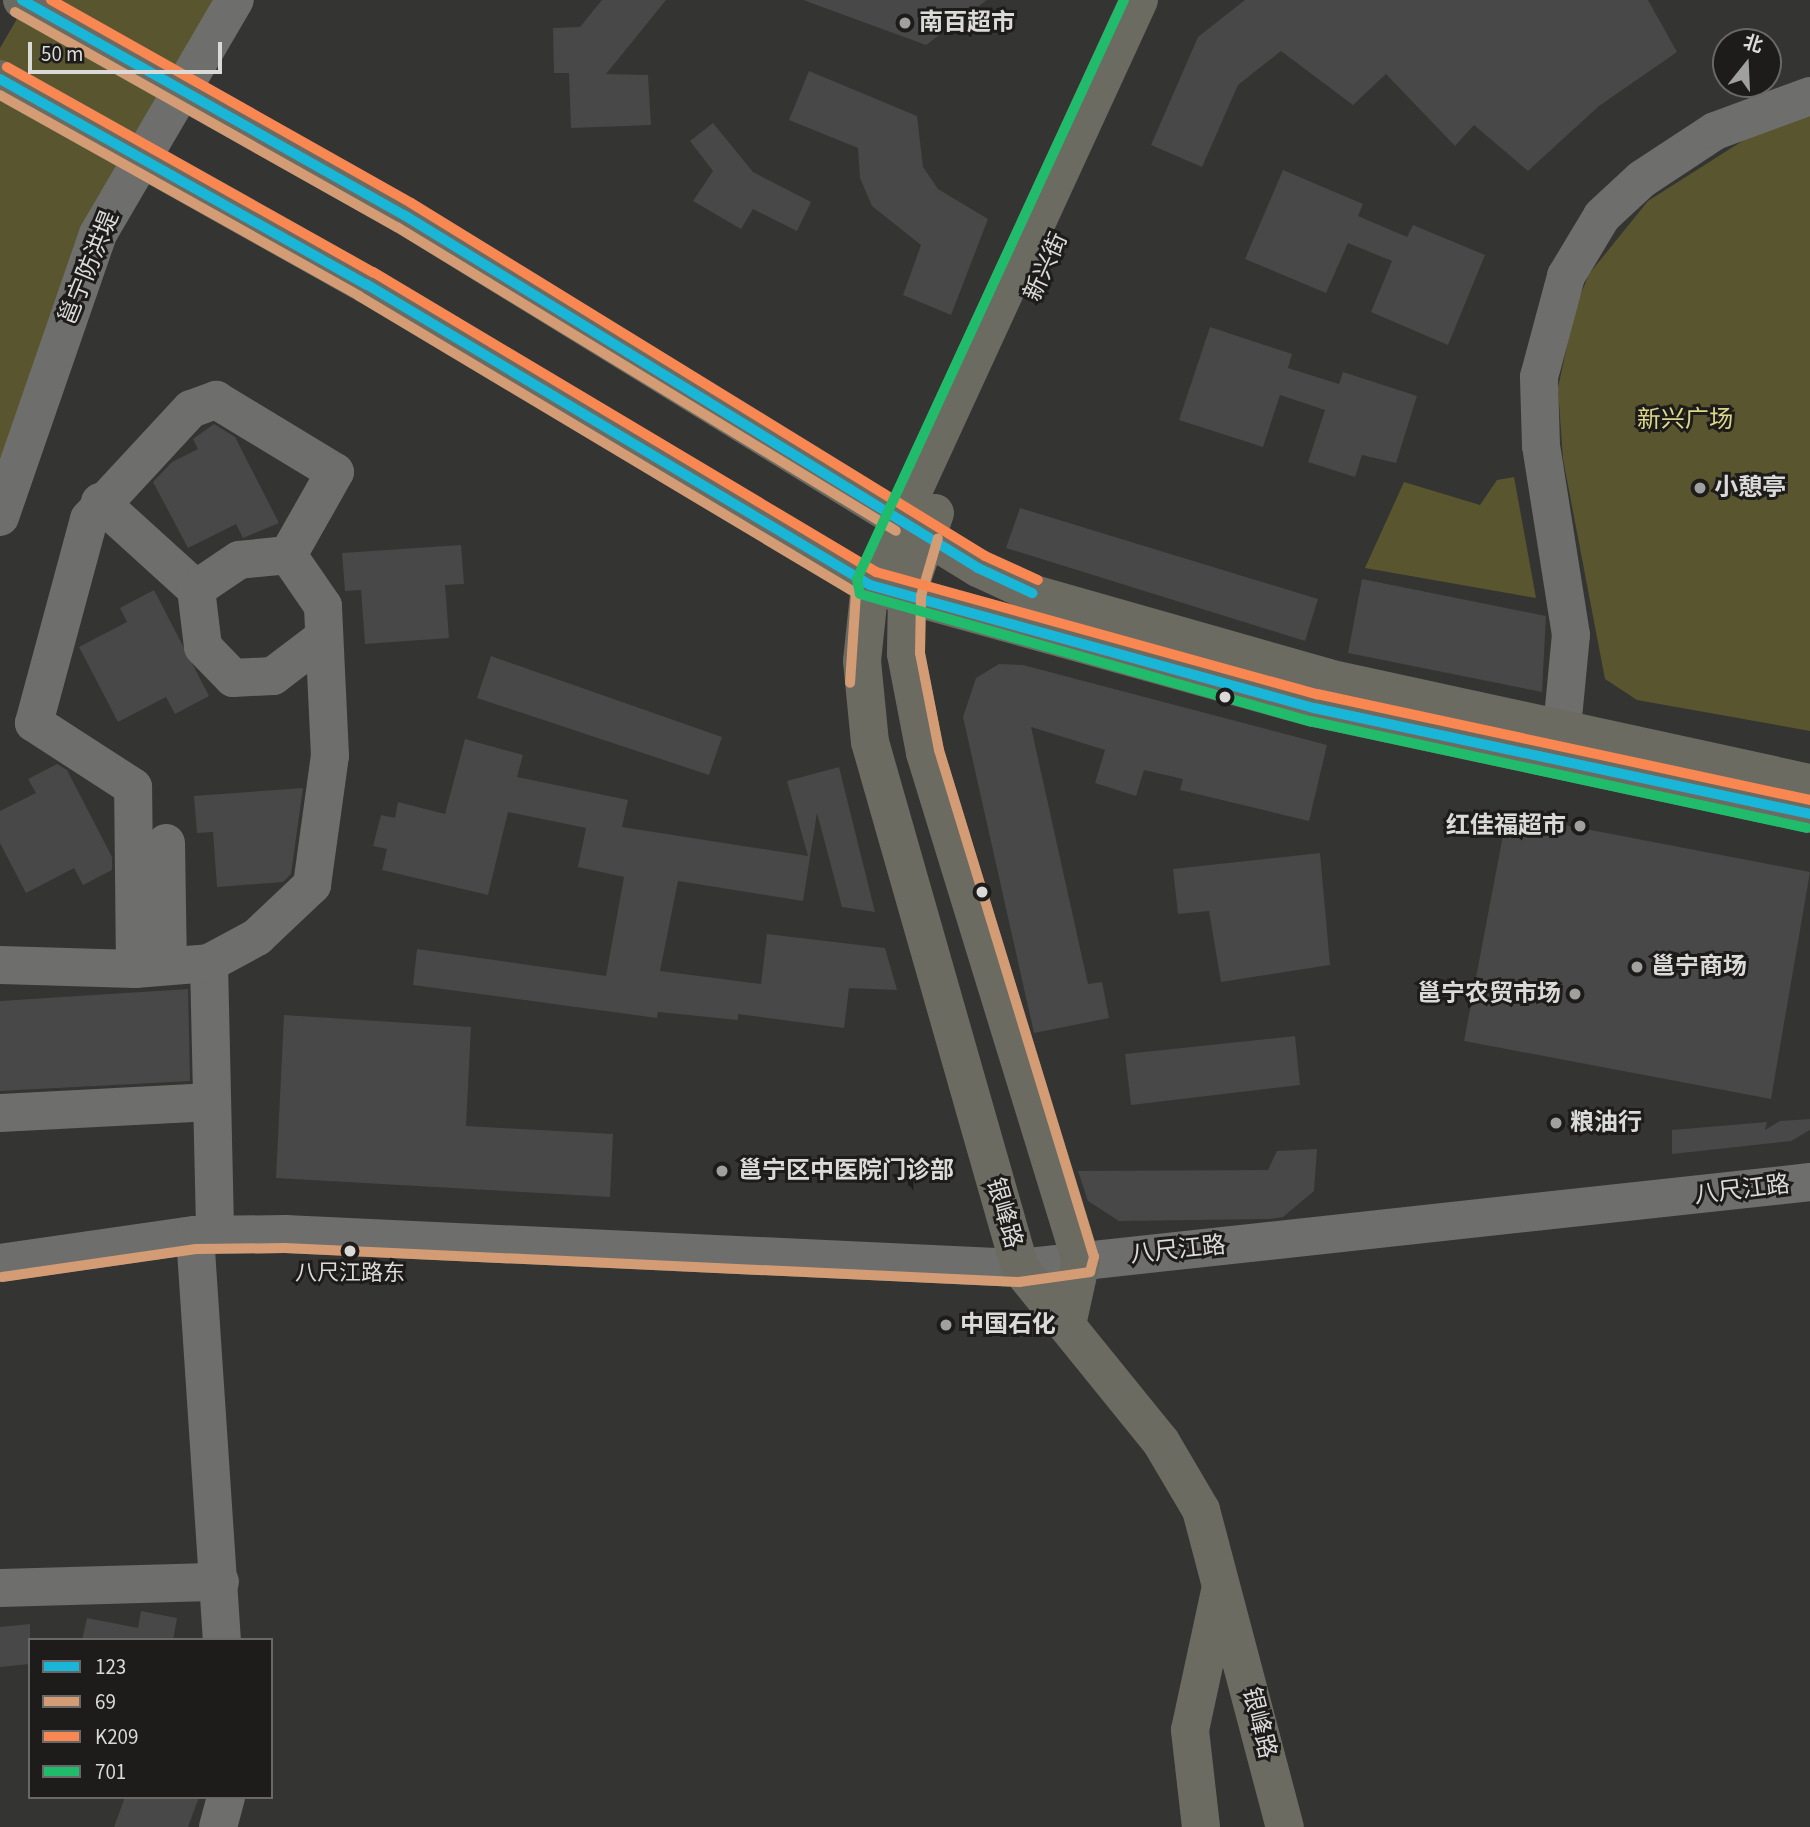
<!DOCTYPE html>
<html>
<head>
<meta charset="utf-8">
<style>
  body { margin:0 }
  #map { position:relative; width:1810px; height:1827px; overflow:hidden; background:#343432; font-family:"Source Sans 3","Noto Sans SC",sans-serif }
  div>[style] { position:absolute }
  [style*='--x'] { left:calc(var(--x)*1px); top:calc(var(--y)*1px); width:calc(var(--w)*1px); rotate:calc(var(--a)*1deg) }
  .green>* { inset:0; background:#59562f }
  .building>* { inset:0; background:#474847 }
  .minor>* { height:38px; margin:-19px; padding:0 19px; transform-origin:19px; border-radius:19px; background:#6e6e6d }
  .major>* { height:38px; margin:-19px; padding:0 19px; transform-origin:19px; border-radius:19px; background:#6c6b62 }
  .bus-1>* { height:10px; margin:-5px; padding:0 5px; transform-origin:5px; border-radius:5px; background:#1ab6d8 }
  .bus-2>* { height:10px; margin:-5px; padding:0 5px; transform-origin:5px; border-radius:5px; background:#d39c74 }
  .bus-3>* { height:10px; margin:-5px; padding:0 5px; transform-origin:5px; border-radius:5px; background:#f88751 }
  .bus-4>* { height:10px; margin:-5px; padding:0 5px; transform-origin:5px; border-radius:5px; background:#20bc6c }
  .dots>* { width:19px; height:19px; translate:-50% -50%; box-sizing:border-box; border:4px solid #1d1c1b; border-radius:50% }
  span { translate:-50% -50%; white-space:nowrap; text-align:center; line-height:1.15; -webkit-text-stroke:6px #1d1c1b; paint-order:stroke }
  .bus-label { font-size:22px; color:#dadad8 }
  .poi-label { font-size:24px; color:#dadad8; font-weight:700 }
  .left { translate:0 -50%; text-align:left }
  .right { translate:-100% -50%; text-align:right }
  .street-label { font-size:24px; color:#dadad8 }
  .park-label { font-size:24px; color:#ddd78a }
  .legend { position:absolute; left:28px; top:1638px; width:245px; height:161px; box-sizing:border-box; background:#1d1c1b; border:2px solid #696867; margin:0; padding:9px 12px; list-style:none; font-size:21px; color:#dadad8 }
  .legend li { display:flex; align-items:center; gap:14px; height:35px }
  .legend b { width:35px; border:2px solid #696867 }
  .north { position:absolute; left:1712px; top:28px; width:70px; height:70px; box-sizing:border-box; background:#1d1c1b; border:2px solid #696867; border-radius:50%; rotate:18deg; font-size:19px; font-weight:700; line-height:28px; text-align:center; color:#dadad8 }
  .north::after { content:''; display:block; margin:auto; width:24px; height:32px; background:#a0a09e; clip-path:polygon(50% 0,100% 100%,50% 72%,0 100%) }
  .scale { position:absolute; left:28px; top:42px; width:194px; height:32px; box-sizing:border-box; border:4px solid #dadad8; border-top:0; padding-left:9px; font-size:21px; line-height:24px; white-space:nowrap; color:#dadad8; -webkit-text-stroke:5px #1d1c1b; paint-order:stroke }
</style>
</head>
<body>
<div id="map">
  <div class="green">
    <div style="clip-path:polygon(28px 0,235px 0,98px 234px,0 517px,0 48px)"></div>
    <div style="clip-path:polygon(1810px 112px,1810px 731px,1637px 700px,1605px 679px,1563px 459px,1558px 388px,1575px 308px,1589px 274px,1648px 201px,1755px 133px)"></div>
    <div style="clip-path:polygon(1514px 477px,1536px 598px,1365px 568px,1404px 482px,1480px 505px,1497px 480px)"></div>
  </div>
  <div class="building">
    <div style="clip-path:polygon(602px 0,666px 0,606px 74px,648px 75px,651px 125px,571px 128px,569px 73px,554px 73px,553px 28px,580px 27px)"></div>
    <div style="clip-path:polygon(803px 0,987px 0,926px 45px)"></div>
    <div style="clip-path:polygon(1245px 0,1648px 0,1677px 52px,1599px 106px,1528px 171px,1474px 125px,1455px 146px,1386px 74px,1353px 105px,1281px 51px,1238px 85px,1202px 167px,1151px 145px,1198px 37px)"></div>
    <div style="clip-path:polygon(809px 71px,917px 116px,923px 167px,938px 189px,988px 219px,951px 315px,903px 295px,921px 245px,872px 206px,860px 178px,858px 148px,789px 120px)"></div>
    <div style="clip-path:polygon(713px 123px,753px 172px,811px 202px,797px 231px,753px 209px,741px 229px,693px 201px,713px 171px,690px 141px)"></div>
    <div style="clip-path:polygon(1283px 170px,1363px 204px,1358px 216px,1407px 237px,1413px 225px,1485px 255px,1448px 345px,1371px 312px,1392px 261px,1348px 243px,1326px 293px,1245px 259px)"></div>
    <div style="clip-path:polygon(1210px 327px,1292px 354px,1288px 368px,1339px 384px,1343px 372px,1417px 396px,1396px 463px,1362px 455px,1355px 477px,1308px 462px,1325px 410px,1280px 395px,1263px 447px,1179px 420px)"></div>
    <div style="clip-path:polygon(214px 424px,235px 437px,279px 523px,243px 538px,236px 524px,188px 548px,153px 482px,172px 462px,198px 449px,193px 439px)"></div>
    <div style="clip-path:polygon(1020px 508px,1318px 599px,1305px 641px,1006px 548px)"></div>
    <div style="clip-path:polygon(461px 545px,464px 584px,445px 585px,449px 638px,365px 644px,361px 590px,345px 591px,342px 553px)"></div>
    <div style="clip-path:polygon(1362px 579px,1546px 616px,1542px 692px,1348px 653px)"></div>
    <div style="clip-path:polygon(154px 590px,209px 696px,175px 714px,166px 697px,118px 722px,79px 647px,127px 622px,120px 608px)"></div>
    <div style="clip-path:polygon(491px 656px,722px 737px,709px 775px,477px 698px)"></div>
    <div style="clip-path:polygon(999px 664px,1023px 665px,1327px 745px,1309px 821px,1180px 790px,1183px 779px,1144px 770px,1136px 796px,1095px 783px,1105px 750px,1031px 727px,1088px 984px,1102px 982px,1109px 1018px,1034px 1033px,963px 717px,976px 678px)"></div>
    <div style="clip-path:polygon(465px 739px,523px 755px,517px 777px,628px 800px,622px 827px,808px 856px,787px 781px,839px 767px,875px 912px,842px 907px,817px 813px,803px 901px,678px 881px,660px 971px,761px 984px,767px 934px,885px 948px,897px 990px,849px 988px,844px 1028px,738px 1014px,738px 1020px,658px 1012px,657px 1018px,413px 985px,417px 949px,606px 976px,624px 877px,578px 867px,586px 828px,508px 812px,488px 895px,382px 870px,387px 849px,373px 846px,381px 815px,395px 818px,398px 802px,445px 814px)"></div>
    <div style="clip-path:polygon(57px 764px,67px 770px,112px 857px,112px 870px,83px 885px,74px 868px,26px 893px,0 843px,0 811px,36px 793px,28px 779px)"></div>
    <div style="clip-path:polygon(303px 788px,291px 874px,283px 882px,217px 887px,213px 832px,197px 833px,194px 796px)"></div>
    <div style="clip-path:polygon(1507px 814px,1810px 872px,1771px 1099px,1464px 1041px)"></div>
    <div style="clip-path:polygon(1320px 853px,1330px 965px,1221px 982px,1209px 911px,1178px 914px,1173px 869px)"></div>
    <div style="clip-path:polygon(188px 989px,190px 1081px,0 1091px,0 1001px)"></div>
    <div style="clip-path:polygon(284px 1015px,471px 1027px,466px 1126px,613px 1134px,610px 1197px,276px 1178px)"></div>
    <div style="clip-path:polygon(1295px 1036px,1300px 1085px,1131px 1105px,1125px 1054px)"></div>
    <div style="clip-path:polygon(1810px 1119px,1810px 1130px,1791px 1141px,1672px 1154px,1672px 1130px,1767px 1122px,1765px 1130px,1780px 1121px)"></div>
    <div style="clip-path:polygon(1317px 1149px,1314px 1191px,1283px 1217px,1270px 1219px,1119px 1221px,1088px 1201px,1078px 1171px,1268px 1170px,1277px 1151px)"></div>
    <div style="clip-path:polygon(141px 1611px,177px 1618px,173px 1640px,82px 1640px,87px 1618px,138px 1628px)"></div>
    <div style="clip-path:polygon(30px 1624px,30px 1664px,0 1667px,0 1627px)"></div>
    <div style="clip-path:polygon(125px 1797px,199px 1797px,188px 1827px,114px 1827px)"></div>
  </div>
  <div class="minor">
    <div style="--x:100;--y:502;--w:130;--a:42.2"></div>
    <div style="--x:0;--y:517;--w:299;--a:-70.9"></div>
    <div style="--x:98;--y:234;--w:271;--a:-59.7"></div>
    <div style="--x:1562;--y:728;--w:93;--a:-84.5"></div>
    <div style="--x:1571;--y:635;--w:191;--a:-99"></div>
    <div style="--x:1541;--y:446;--w:69;--a:-91.7"></div>
    <div style="--x:1539;--y:377;--w:105;--a:-75"></div>
    <div style="--x:1566;--y:276;--w:70;--a:-59"></div>
    <div style="--x:1602;--y:216;--w:54;--a:-42.8"></div>
    <div style="--x:1642;--y:179;--w:87;--a:-33.3"></div>
    <div style="--x:1715;--y:131;--w:101;--a:-20.2"></div>
    <div style="--x:166;--y:843;--w:122;--a:89.1"></div>
    <div style="--x:209;--y:963;--w:272;--a:88.7"></div>
    <div style="--x:0;--y:965;--w:135;--a:1.7"></div>
    <div style="--x:135;--y:969;--w:74;--a:-4.6"></div>
    <div style="--x:209;--y:963;--w:55;--a:-28.4"></div>
    <div style="--x:257;--y:937;--w:76;--a:-43.4"></div>
    <div style="--x:312;--y:885;--w:130;--a:-82.1"></div>
    <div style="--x:330;--y:756;--w:150;--a:-92.7"></div>
    <div style="--x:323;--y:606;--w:62;--a:-124.5"></div>
    <div style="--x:135;--y:969;--w:182;--a:-90.6"></div>
    <div style="--x:133;--y:787;--w:118;--a:-147.1"></div>
    <div style="--x:34;--y:723;--w:211;--a:-74.9"></div>
    <div style="--x:89;--y:519;--w:150;--a:-47.2"></div>
    <div style="--x:191;--y:409;--w:27;--a:-20"></div>
    <div style="--x:216;--y:400;--w:139;--a:31.2"></div>
    <div style="--x:335;--y:472;--w:95;--a:119.5"></div>
    <div style="--x:288;--y:555;--w:49;--a:174.2"></div>
    <div style="--x:239;--y:560;--w:52;--a:146"></div>
    <div style="--x:196;--y:589;--w:58;--a:83.1"></div>
    <div style="--x:203;--y:647;--w:43;--a:45.9"></div>
    <div style="--x:233;--y:678;--w:40;--a:-2.9"></div>
    <div style="--x:273;--y:676;--w:63;--a:-37.2"></div>
    <div style="--x:0;--y:1113;--w:212;--a:-3"></div>
    <div style="--x:195;--y:1235;--w:406;--a:86.2"></div>
    <div style="--x:0;--y:1263;--w:197;--a:-8.2"></div>
    <div style="--x:195;--y:1235;--w:90;--a:-0.6"></div>
    <div style="--x:285;--y:1234;--w:736;--a:2.65"></div>
    <div style="--x:1020;--y:1268;--w:795;--a:-6.21"></div>
    <div style="--x:0;--y:1588;--w:220;--a:-1.6"></div>
    <div style="--x:218;--y:1827;--w:31;--a:-75"></div>
  </div>
  <div class="major">
    <div style="--x:22;--y:0;--w:438;--a:29.4"></div>
    <div style="--x:404;--y:215;--w:674;--a:31.59"></div>
    <div style="--x:978;--y:568;--w:62;--a:24.9"></div>
    <div style="--x:1034;--y:594;--w:306;--a:15.9"></div>
    <div style="--x:1328;--y:678;--w:493;--a:12.3"></div>
    <div style="--x:1139;--y:0;--w:644;--a:114.69"></div>
    <div style="--x:870;--y:585;--w:76;--a:96"></div>
    <div style="--x:862;--y:661;--w:81;--a:84.4"></div>
    <div style="--x:870;--y:742;--w:547;--a:74.08"></div>
    <div style="--x:1020;--y:1268;--w:224;--a:51"></div>
    <div style="--x:1161;--y:1442;--w:79;--a:59.5"></div>
    <div style="--x:1201;--y:1510;--w:328;--a:75.2"></div>
    <div style="--x:0;--y:79;--w:420;--a:29.3"></div>
    <div style="--x:366;--y:284;--w:587;--a:30.85"></div>
    <div style="--x:870;--y:585;--w:461;--a:15.5"></div>
    <div style="--x:1314;--y:708;--w:507;--a:12.06"></div>
    <div style="--x:935;--y:513;--w:86;--a:109.1"></div>
    <div style="--x:907;--y:594;--w:60;--a:91"></div>
    <div style="--x:906;--y:654;--w:101;--a:79.1"></div>
    <div style="--x:925;--y:753;--w:531;--a:72.93"></div>
    <div style="--x:1081;--y:1261;--w:60;--a:102.4"></div>
    <div style="--x:1201;--y:1827;--w:98;--a:-96.5"></div>
    <div style="--x:1190;--y:1730;--w:146;--a:-77.8"></div>
  </div>
  <div class="bus-1">
    <div style="--x:22;--y:0;--w:438;--a:29.4"></div>
    <div style="--x:404;--y:215;--w:674;--a:31.59"></div>
    <div style="--x:978;--y:568;--w:60;--a:24.8"></div>
    <div style="--x:0;--y:79;--w:420;--a:29.3"></div>
    <div style="--x:366;--y:284;--w:587;--a:30.85"></div>
    <div style="--x:870;--y:585;--w:461;--a:15.5"></div>
    <div style="--x:1314;--y:708;--w:507;--a:12.06"></div>
  </div>
  <div class="bus-2">
    <div style="--x:15;--y:12;--w:438;--a:29.4"></div>
    <div style="--x:397;--y:227;--w:584;--a:31.35"></div>
    <div style="--x:0;--y:95;--w:411;--a:29.2"></div>
    <div style="--x:359;--y:296;--w:579;--a:30.86"></div>
    <div style="--x:856;--y:593;--w:90;--a:93.8"></div>
    <div style="--x:2;--y:1277;--w:196;--a:-8.2"></div>
    <div style="--x:196;--y:1249;--w:89;--a:-0.6"></div>
    <div style="--x:285;--y:1248;--w:735;--a:2.65"></div>
    <div style="--x:1019;--y:1282;--w:72;--a:-8"></div>
    <div style="--x:1090;--y:1272;--w:16;--a:-75"></div>
    <div style="--x:1094;--y:1257;--w:530;--a:-107"></div>
    <div style="--x:939;--y:750;--w:99;--a:-101.1"></div>
    <div style="--x:920;--y:653;--w:57;--a:-89"></div>
    <div style="--x:921;--y:596;--w:60;--a:-73.7"></div>
  </div>
  <div class="bus-3">
    <div style="--x:51;--y:0;--w:413;--a:29.4"></div>
    <div style="--x:411;--y:203;--w:674;--a:31.59"></div>
    <div style="--x:985;--y:556;--w:58;--a:24.4"></div>
    <div style="--x:7;--y:67;--w:420;--a:29.3"></div>
    <div style="--x:373;--y:272;--w:586;--a:30.81"></div>
    <div style="--x:876;--y:572;--w:458;--a:15.5"></div>
    <div style="--x:1317;--y:694;--w:504;--a:12.13"></div>
  </div>
  <div class="bus-4">
    <div style="--x:1124;--y:0;--w:638;--a:114.76"></div>
    <div style="--x:857;--y:579;--w:15;--a:79"></div>
    <div style="--x:860;--y:594;--w:468;--a:15.8"></div>
    <div style="--x:1310;--y:721;--w:508;--a:12.15"></div>
  </div>
  <div class="dots">
    <div style="left:905px;top:23px;background:#a0a09e"></div>
    <div style="left:1700px;top:488px;background:#a0a09e"></div>
    <div style="left:1225px;top:697px;background:#dadad8"></div>
    <div style="left:1580px;top:826px;background:#a0a09e"></div>
    <div style="left:982px;top:892px;background:#dadad8"></div>
    <div style="left:1637px;top:967px;background:#a0a09e"></div>
    <div style="left:1575px;top:994px;background:#a0a09e"></div>
    <div style="left:1556px;top:1123px;background:#a0a09e"></div>
    <div style="left:722px;top:1171px;background:#a0a09e"></div>
    <div style="left:350px;top:1251px;background:#dadad8"></div>
    <div style="left:946px;top:1325px;background:#a0a09e"></div>
  </div>
  <div class="bus-label">
    <span style="left:350px;top:1274px">八尺江路东</span>
  </div>
  <div class="poi-label">
    <span class="left" style="left:919px;top:23px">南百超市</span>
    <span class="left" style="left:1714px;top:488px">小憩亭</span>
    <span class="right" style="left:1566px;top:826px">红佳福超市</span>
    <span class="left" style="left:1651px;top:967px">邕宁商场</span>
    <span class="right" style="left:1561px;top:994px">邕宁农贸市场</span>
    <span class="left" style="left:1570px;top:1123px">粮油行</span>
    <span class="left" style="left:738px;top:1171px">邕宁区中医院门诊部</span>
    <span class="left" style="left:960px;top:1325px">中国石化</span>
  </div>
  <div class="street-label">
    <span style="left:1046px;top:267px;rotate:-66deg">新兴街</span>
    <span style="left:89px;top:268px;rotate:-68deg">邕宁防洪堤</span>
    <span style="left:1742px;top:1190px;rotate:-7deg">八尺江路</span>
    <span style="left:1004px;top:1213px;rotate:74deg">银峰路</span>
    <span style="left:1178px;top:1250px;rotate:-6deg">八尺江路</span>
    <span style="left:1259px;top:1723px;rotate:76deg">银峰路</span>
  </div>
  <div class="park-label">
    <span style="left:1685px;top:420px">新兴广场</span>
  </div>
  <ul class="legend">
  <li><b style="height:9px;background:#1ab6d8"></b>123</li>
  <li><b style="height:9px;background:#d39c74"></b>69</li>
  <li><b style="height:9px;background:#f88751"></b>K209</li>
  <li><b style="height:9px;background:#20bc6c"></b>701</li>
  </ul>
  <div class="north">北</div>
  <div class="scale">50 m</div>
</div>
</body>
</html>
